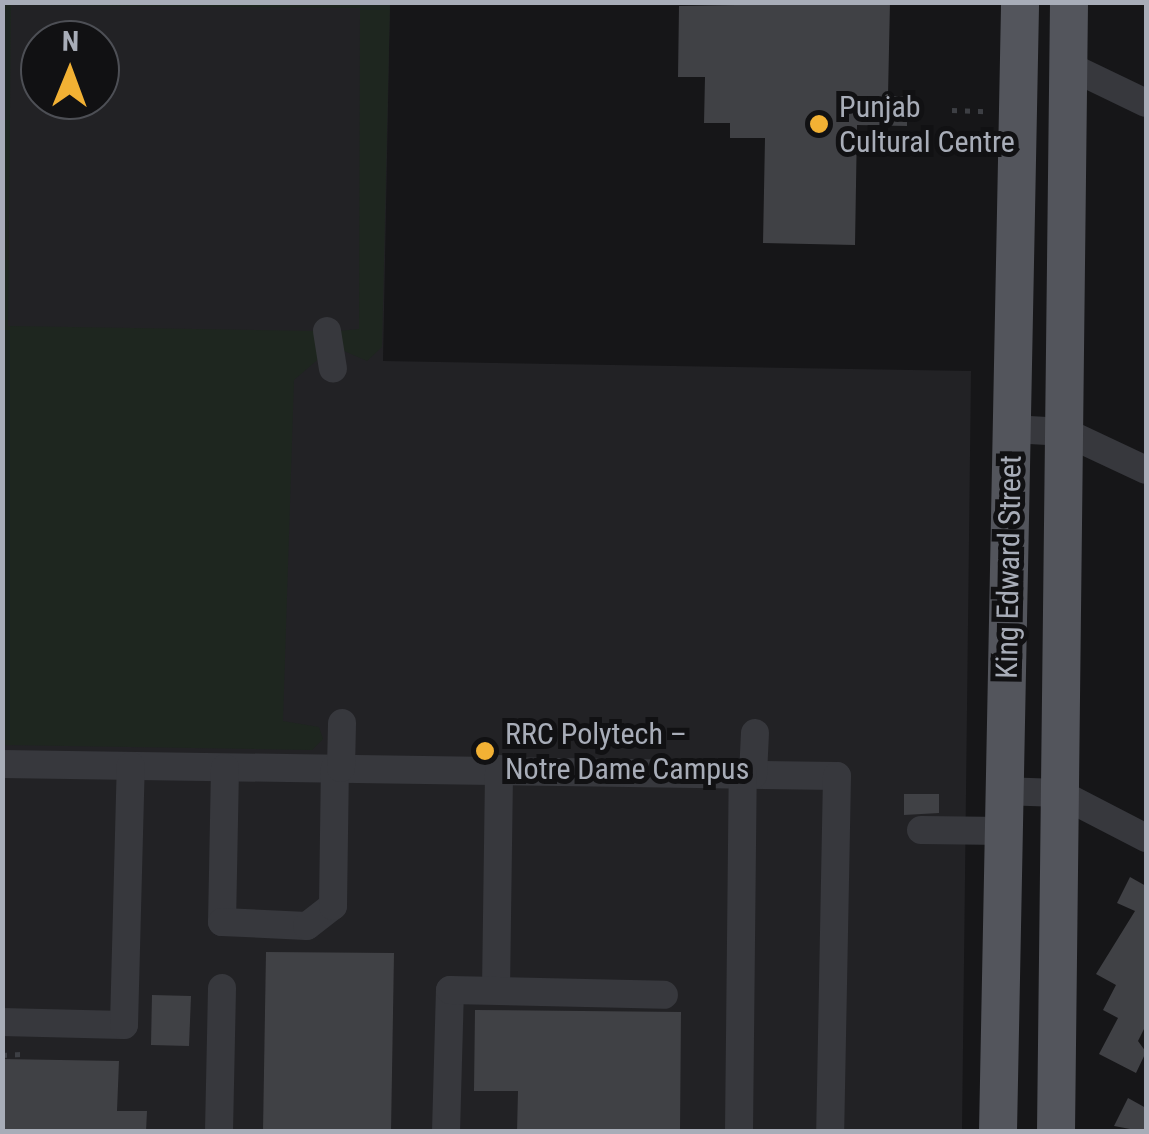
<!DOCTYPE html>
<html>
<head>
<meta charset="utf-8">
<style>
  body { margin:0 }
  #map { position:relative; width:1149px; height:1134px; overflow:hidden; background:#161618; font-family:"Roboto Condensed",sans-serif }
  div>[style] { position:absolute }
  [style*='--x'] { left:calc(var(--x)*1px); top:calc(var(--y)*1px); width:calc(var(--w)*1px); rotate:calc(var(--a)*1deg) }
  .built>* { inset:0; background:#222225 }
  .green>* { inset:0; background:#1e261f }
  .building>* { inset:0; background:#404145 }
  .path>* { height:5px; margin-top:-2.5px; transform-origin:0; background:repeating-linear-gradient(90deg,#3d3f44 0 5px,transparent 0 13px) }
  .minor>* { height:28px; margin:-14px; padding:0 14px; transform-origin:14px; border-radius:14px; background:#37383d }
  .major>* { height:38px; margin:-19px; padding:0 19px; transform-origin:19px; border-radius:19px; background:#53555c }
  .dots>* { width:28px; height:28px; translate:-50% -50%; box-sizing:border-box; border:5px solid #111113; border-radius:50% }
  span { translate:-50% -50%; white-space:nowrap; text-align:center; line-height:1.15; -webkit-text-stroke:10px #111113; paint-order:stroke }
  .poi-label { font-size:30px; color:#a8adb8 }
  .left { translate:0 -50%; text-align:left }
  .street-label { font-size:30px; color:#a8adb8 }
  .frame { position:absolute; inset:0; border:5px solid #a8adb8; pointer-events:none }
  .north { position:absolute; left:20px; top:20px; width:100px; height:100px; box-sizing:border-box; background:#111113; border:2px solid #4d4f55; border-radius:50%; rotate:1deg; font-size:28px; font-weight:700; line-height:40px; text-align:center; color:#a8adb8 }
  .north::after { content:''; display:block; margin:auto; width:35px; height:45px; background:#f2b134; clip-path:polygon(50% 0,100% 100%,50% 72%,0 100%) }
</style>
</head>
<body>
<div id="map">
  <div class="built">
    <div style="clip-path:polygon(evenodd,2px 3px,390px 3px,383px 361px,971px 371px,962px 1131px,3px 1131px,2px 3px,40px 40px,100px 40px,100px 100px,40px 100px,40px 40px)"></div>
  </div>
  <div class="green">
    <div style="clip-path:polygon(3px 3px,390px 3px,382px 347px,367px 361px,344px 351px,339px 331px,359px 329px,360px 8px,11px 5px,8px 326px,318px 331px,322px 356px,294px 380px,283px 721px,319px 727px,323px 739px,312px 750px,3px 745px)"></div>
  </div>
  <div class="building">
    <div style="clip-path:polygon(890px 2px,888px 96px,907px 96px,907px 126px,857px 125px,855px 245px,763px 243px,765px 138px,730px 138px,730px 123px,704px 123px,705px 77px,678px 77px,679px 6px)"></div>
    <div style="clip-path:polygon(904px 794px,939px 794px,939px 813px,904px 815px)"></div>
    <div style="clip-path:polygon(1130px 877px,1146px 886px,1146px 1025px,1138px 1041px,1146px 1052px,1136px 1073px,1099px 1054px,1118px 1018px,1103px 1010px,1116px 985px,1096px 974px,1135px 911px,1117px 903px)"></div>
    <div style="clip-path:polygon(266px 952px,394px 953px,391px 1132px,263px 1132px)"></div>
    <div style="clip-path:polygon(152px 995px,191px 996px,189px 1046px,151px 1045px)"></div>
    <div style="clip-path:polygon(475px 1010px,681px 1012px,680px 1132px,517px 1132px,518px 1091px,474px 1091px)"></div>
    <div style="clip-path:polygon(2px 1059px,119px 1061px,117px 1111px,147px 1111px,146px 1132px,2px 1132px)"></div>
    <div style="clip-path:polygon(1128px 1098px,1146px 1108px,1146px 1132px,1114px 1126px)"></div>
  </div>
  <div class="path">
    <div style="--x:952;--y:110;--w:34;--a:2"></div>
    <div style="--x:2;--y:1055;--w:20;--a:-3"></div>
  </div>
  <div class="minor">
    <div style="--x:1069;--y:66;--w:85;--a:25.7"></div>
    <div style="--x:327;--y:331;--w:38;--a:81"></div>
    <div style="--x:1011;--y:429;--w:54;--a:3.2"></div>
    <div style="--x:1065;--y:432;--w:89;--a:25.1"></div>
    <div style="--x:2;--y:764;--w:835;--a:0.82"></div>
    <div style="--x:837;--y:776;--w:356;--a:91.1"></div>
    <div style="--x:225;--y:768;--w:154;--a:91.1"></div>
    <div style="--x:222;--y:922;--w:85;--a:2.7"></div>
    <div style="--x:307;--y:926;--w:33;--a:-38"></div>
    <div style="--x:333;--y:906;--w:138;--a:-89.2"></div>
    <div style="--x:341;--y:768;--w:45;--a:-88.7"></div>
    <div style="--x:753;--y:775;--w:42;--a:-87.3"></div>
    <div style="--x:1005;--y:791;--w:54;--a:2.1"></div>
    <div style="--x:1059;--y:793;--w:98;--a:27.3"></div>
    <div style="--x:921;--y:830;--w:83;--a:0.7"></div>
    <div style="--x:496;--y:989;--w:220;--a:-89.2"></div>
    <div style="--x:2;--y:1022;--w:122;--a:1.4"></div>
    <div style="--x:124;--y:1025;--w:259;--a:-88.5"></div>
    <div style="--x:219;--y:1132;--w:144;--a:-88.8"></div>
    <div style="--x:446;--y:1132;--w:142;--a:-88.4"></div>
    <div style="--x:450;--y:990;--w:214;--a:1.3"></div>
    <div style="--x:739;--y:1132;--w:358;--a:-89.4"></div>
  </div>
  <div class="major">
    <div style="--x:998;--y:1132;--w:1130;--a:-88.88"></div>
    <div style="--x:1056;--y:1132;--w:1130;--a:-89.34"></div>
  </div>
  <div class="dots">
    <div style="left:819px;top:124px;background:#f2b134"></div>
    <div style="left:485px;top:751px;background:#f2b134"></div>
  </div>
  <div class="poi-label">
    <span class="left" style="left:839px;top:124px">Punjab<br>Cultural Centre</span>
    <span class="left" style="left:505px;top:751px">RRC Polytech –<br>Notre Dame Campus</span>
  </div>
  <div class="street-label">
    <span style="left:1009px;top:567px;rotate:-89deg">King Edward Street</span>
  </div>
  <div class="frame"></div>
  <div class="north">N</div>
</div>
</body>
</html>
